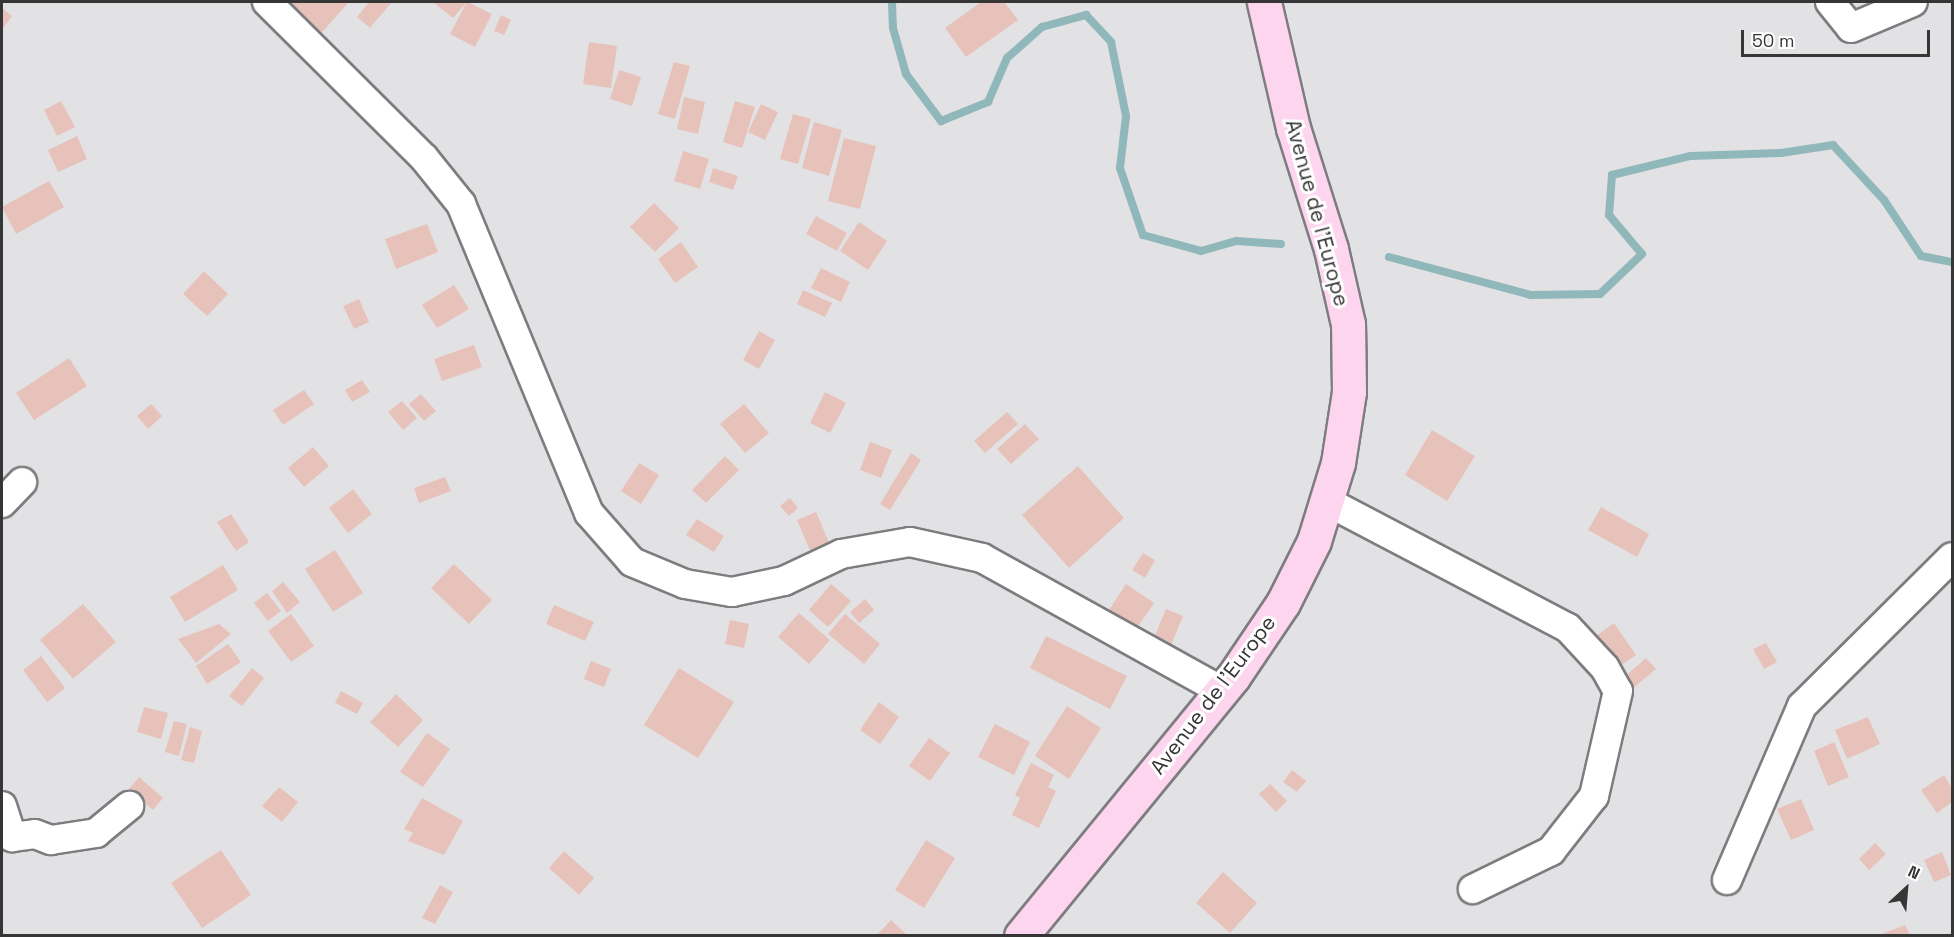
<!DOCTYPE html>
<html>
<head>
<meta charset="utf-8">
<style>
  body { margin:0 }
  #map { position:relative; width:1954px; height:937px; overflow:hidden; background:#e2e2e5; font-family:"Space Grotesk",sans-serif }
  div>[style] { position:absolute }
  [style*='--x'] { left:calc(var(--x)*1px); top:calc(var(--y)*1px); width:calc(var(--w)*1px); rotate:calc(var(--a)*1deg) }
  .stream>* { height:8px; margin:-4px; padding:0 4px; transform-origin:4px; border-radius:4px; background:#90b8bb }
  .building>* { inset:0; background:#e7c2ba }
  .roads { filter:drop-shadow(2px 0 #7d7d7f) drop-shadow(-2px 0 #7d7d7f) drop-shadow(0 2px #7d7d7f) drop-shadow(0 -2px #7d7d7f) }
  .minor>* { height:28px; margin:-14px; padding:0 14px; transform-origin:14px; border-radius:14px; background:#fff }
  .major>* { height:33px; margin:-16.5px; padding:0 16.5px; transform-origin:16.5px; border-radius:16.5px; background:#fdd5ef }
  span { translate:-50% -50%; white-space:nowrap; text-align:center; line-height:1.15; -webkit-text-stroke:6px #fff; paint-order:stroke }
  .street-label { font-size:21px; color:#363636 }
  .frame { position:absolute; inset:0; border:3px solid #363636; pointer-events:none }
  .north { position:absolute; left:1876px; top:859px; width:60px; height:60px; -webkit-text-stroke:4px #fff; paint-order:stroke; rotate:26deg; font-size:16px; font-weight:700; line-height:24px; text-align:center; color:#363636 }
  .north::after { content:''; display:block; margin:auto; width:21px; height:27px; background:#363636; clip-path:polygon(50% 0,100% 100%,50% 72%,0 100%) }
  .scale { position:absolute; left:1741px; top:30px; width:189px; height:27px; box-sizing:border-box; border:3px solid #363636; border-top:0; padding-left:8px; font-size:18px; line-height:21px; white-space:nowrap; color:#363636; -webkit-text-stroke:4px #fff; paint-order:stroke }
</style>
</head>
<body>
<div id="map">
  <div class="stream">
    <div style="--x:892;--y:2;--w:26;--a:88"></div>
    <div style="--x:893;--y:28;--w:48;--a:74.2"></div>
    <div style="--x:906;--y:74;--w:59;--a:53.3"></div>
    <div style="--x:941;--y:121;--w:51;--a:-22"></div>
    <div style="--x:988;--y:102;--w:48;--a:-66.6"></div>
    <div style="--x:1007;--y:58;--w:47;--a:-41.5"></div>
    <div style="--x:1042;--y:27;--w:46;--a:-15.3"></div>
    <div style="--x:1086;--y:15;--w:37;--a:47"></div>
    <div style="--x:1111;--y:42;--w:76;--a:78.5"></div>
    <div style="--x:1126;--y:116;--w:52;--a:96.6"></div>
    <div style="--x:1120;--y:168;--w:71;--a:71.1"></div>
    <div style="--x:1143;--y:235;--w:60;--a:15.4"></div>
    <div style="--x:1201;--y:251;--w:37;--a:-16"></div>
    <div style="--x:1237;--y:241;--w:44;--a:3.9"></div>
    <div style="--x:1389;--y:257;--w:147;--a:15"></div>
    <div style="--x:1531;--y:295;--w:69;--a:-0.8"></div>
    <div style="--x:1600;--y:294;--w:58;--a:-43.6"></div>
    <div style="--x:1642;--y:254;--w:51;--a:-130.2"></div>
    <div style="--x:1609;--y:215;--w:40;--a:-85.7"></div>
    <div style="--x:1612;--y:175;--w:80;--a:-13.7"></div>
    <div style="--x:1690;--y:156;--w:91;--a:-1.9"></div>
    <div style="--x:1781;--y:153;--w:53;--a:-8.7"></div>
    <div style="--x:1833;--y:145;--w:75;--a:47.2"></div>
    <div style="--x:1884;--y:200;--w:67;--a:56.5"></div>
    <div style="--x:1921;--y:256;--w:32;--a:11"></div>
  </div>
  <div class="building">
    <div style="clip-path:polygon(273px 2px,349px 2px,316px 39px)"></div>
    <div style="clip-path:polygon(369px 2px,392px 2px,370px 28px,357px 17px)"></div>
    <div style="clip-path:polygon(433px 2px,468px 2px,492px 14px,475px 47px,450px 34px,467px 2px,453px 18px)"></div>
    <div style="clip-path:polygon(981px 2px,1004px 2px,1018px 20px,966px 57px,945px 28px)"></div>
    <div style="clip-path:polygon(2px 8px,12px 16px,2px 30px)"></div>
    <div style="clip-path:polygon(501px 15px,511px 20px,504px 35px,494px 31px)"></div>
    <div style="clip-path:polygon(589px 42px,617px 46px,611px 88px,583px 84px)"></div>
    <div style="clip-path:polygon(674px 62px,690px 66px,675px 119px,658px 114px)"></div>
    <div style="clip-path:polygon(619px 70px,641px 77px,632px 106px,610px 99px)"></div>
    <div style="clip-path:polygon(684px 97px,705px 102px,698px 134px,677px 129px)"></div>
    <div style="clip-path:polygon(61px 101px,75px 127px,57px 136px,44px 110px)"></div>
    <div style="clip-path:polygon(735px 101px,755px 107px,742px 148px,723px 142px)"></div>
    <div style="clip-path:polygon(761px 104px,778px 112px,765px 140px,748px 132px)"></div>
    <div style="clip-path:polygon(793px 114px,811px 119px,798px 164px,780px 159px)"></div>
    <div style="clip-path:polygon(814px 122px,842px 130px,829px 176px,802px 168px)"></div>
    <div style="clip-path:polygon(77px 136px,87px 159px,58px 172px,48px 150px)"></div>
    <div style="clip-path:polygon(844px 138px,876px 146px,860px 209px,828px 201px)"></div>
    <div style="clip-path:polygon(683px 151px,709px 159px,700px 189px,674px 181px)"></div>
    <div style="clip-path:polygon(713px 168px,738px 176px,733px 190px,709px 182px)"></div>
    <div style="clip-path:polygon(49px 181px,64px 207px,16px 234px,2px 207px)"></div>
    <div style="clip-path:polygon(654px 203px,679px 228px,655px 252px,630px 227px)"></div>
    <div style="clip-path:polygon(816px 216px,847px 233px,837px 251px,806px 234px)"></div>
    <div style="clip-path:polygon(859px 222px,887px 241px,868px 270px,840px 251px)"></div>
    <div style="clip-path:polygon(427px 224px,438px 252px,396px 269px,385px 239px)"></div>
    <div style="clip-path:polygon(681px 242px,698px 267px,675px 283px,658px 259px)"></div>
    <div style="clip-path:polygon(821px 268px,850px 282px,841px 302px,811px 288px)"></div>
    <div style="clip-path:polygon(204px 271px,228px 294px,207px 316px,183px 294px)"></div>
    <div style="clip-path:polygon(454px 285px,469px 309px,437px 328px,422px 305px)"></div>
    <div style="clip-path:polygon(803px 290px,832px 303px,825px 317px,797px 304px)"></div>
    <div style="clip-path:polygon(359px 299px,369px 322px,354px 329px,343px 306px)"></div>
    <div style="clip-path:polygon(759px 331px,775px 340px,759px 369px,743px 360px)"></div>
    <div style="clip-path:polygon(474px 345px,482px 367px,442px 381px,434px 359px)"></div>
    <div style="clip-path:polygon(69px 358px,87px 386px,34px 420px,16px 393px)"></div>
    <div style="clip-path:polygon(362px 380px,370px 392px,352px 402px,345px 390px)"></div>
    <div style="clip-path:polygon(304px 390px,314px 404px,283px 425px,273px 410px)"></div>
    <div style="clip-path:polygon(825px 392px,846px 403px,830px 433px,810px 423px)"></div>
    <div style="clip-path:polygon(421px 394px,436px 411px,424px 421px,409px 404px)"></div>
    <div style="clip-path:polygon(402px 401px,417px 418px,403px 430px,388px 412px)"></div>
    <div style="clip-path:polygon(151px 404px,162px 416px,148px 429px,137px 416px)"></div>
    <div style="clip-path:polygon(744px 404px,769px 433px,745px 453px,720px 424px)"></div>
    <div style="clip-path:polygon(1007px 412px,1018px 424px,985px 453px,974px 441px)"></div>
    <div style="clip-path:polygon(1025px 424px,1039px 439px,1011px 464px,997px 449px)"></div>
    <div style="clip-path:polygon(1432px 430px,1475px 456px,1447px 501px,1405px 475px)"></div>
    <div style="clip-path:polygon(870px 442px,892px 450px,881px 478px,860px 470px)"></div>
    <div style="clip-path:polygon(313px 447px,329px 466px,304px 487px,288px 468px)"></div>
    <div style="clip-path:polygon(911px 453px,921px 460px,890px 510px,880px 504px)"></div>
    <div style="clip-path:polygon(725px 456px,739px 470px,706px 503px,692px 490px)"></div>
    <div style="clip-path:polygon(639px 463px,659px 475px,641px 504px,621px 491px)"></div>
    <div style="clip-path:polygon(1078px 466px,1124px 518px,1069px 568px,1022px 515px)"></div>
    <div style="clip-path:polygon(445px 477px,451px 491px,419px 503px,414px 488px)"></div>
    <div style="clip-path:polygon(353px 489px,372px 514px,348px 533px,329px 508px)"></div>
    <div style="clip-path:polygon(790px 498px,798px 508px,789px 516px,780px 506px)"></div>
    <div style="clip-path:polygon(1601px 507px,1649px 534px,1637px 557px,1588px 530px)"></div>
    <div style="clip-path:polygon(816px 512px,831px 547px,812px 555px,797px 520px)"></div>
    <div style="clip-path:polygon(231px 514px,249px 542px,236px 551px,217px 522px)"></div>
    <div style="clip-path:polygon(697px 519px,724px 536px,714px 552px,686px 535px)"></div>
    <div style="clip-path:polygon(335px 550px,363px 593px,333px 612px,305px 569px)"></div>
    <div style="clip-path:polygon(1143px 553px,1155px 560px,1145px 578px,1132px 570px)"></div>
    <div style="clip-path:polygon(454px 564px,492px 600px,469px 624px,431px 588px)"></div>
    <div style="clip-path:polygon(223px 565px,238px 590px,185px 622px,170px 597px)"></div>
    <div style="clip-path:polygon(283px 582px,300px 602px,287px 613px,272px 591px)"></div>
    <div style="clip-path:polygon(831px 584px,851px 601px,828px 627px,809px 610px)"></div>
    <div style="clip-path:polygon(1126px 584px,1154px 603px,1135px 631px,1107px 613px)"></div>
    <div style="clip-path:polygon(267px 593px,281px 611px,268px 621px,254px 603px)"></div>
    <div style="clip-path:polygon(865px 599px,874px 610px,859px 623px,850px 612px)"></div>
    <div style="clip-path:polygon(83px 604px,116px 642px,73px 679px,40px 640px)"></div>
    <div style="clip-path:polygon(554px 605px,594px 622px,585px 641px,546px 624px)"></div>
    <div style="clip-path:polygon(1166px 609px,1183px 616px,1169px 650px,1152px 643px)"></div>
    <div style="clip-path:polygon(799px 613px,830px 640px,809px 664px,778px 637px)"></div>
    <div style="clip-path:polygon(291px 614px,314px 646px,291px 662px,268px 631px)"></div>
    <div style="clip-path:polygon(845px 614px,880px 644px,864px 664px,828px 634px)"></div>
    <div style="clip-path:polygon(730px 620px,749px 624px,744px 648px,725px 644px)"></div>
    <div style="clip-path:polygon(1614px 623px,1636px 655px,1614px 670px,1592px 639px)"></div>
    <div style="clip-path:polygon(219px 624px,231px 634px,196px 663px,178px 639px)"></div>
    <div style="clip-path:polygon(1046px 636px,1127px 676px,1110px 709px,1030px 668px)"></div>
    <div style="clip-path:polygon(1766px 643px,1777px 662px,1764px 669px,1753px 649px)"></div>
    <div style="clip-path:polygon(228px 644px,241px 662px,207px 684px,196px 666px)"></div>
    <div style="clip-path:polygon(41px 656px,65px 688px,47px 702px,23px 670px)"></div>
    <div style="clip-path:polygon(1646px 658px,1656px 669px,1631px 690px,1622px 679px)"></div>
    <div style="clip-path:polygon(591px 661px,611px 669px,604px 687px,584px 679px)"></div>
    <div style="clip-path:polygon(252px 668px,264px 678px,242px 706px,229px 696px)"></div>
    <div style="clip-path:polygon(679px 668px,734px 702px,698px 758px,644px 725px)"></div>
    <div style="clip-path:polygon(341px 691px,363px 703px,357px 714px,335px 703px)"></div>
    <div style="clip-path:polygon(396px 694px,423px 720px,398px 747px,370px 722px)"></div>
    <div style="clip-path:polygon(879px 702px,899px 717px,880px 744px,860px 730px)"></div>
    <div style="clip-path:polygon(1067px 706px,1101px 728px,1069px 779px,1035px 756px)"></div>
    <div style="clip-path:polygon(144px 707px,168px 713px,161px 739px,137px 732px)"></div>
    <div style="clip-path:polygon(1868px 717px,1880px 744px,1847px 759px,1835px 730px)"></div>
    <div style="clip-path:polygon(174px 721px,187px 724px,179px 756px,165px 752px)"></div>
    <div style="clip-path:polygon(995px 724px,1030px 742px,1014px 775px,978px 757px)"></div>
    <div style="clip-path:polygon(190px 727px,202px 731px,194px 763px,181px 760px)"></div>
    <div style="clip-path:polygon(427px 733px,450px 749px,423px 787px,400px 772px)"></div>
    <div style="clip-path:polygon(929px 738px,950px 753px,930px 781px,909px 766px)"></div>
    <div style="clip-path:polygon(1834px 742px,1849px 777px,1828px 786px,1814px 751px)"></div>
    <div style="clip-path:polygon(1031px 763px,1054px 775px,1048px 787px,1056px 791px,1039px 828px,1012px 815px,1020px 798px,1015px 795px)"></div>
    <div style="clip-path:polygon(1292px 770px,1306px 781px,1297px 792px,1283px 782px)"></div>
    <div style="clip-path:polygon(1944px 775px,1952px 788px,1952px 802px,1937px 813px,1921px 790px)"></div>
    <div style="clip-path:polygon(139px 777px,163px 798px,153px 810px,129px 789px)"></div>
    <div style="clip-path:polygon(1270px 784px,1287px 801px,1276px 812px,1259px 794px)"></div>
    <div style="clip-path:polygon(279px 787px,298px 802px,282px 822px,262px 806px)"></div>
    <div style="clip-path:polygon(422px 798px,463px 821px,444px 855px,408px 841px,413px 833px,404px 829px)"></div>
    <div style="clip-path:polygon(1801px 799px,1814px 830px,1791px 840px,1777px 809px)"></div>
    <div style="clip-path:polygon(926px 840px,955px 858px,924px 908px,895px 890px)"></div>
    <div style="clip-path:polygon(1875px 843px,1886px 854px,1869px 870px,1859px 859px)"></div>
    <div style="clip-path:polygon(221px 850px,251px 895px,202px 928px,171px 883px)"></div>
    <div style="clip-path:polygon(564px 851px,594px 878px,579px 895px,549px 868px)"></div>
    <div style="clip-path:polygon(1942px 852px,1951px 875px,1934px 882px,1924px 860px)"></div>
    <div style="clip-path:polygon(1223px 872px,1257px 903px,1230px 933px,1196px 903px)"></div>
    <div style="clip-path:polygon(440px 885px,453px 892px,435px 924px,422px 918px)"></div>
    <div style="clip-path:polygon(891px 920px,908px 936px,876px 936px)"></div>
    <div style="clip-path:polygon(1905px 925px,1910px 935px,1879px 935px)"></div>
  </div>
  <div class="roads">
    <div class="minor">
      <div style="--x:267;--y:2;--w:221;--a:44.8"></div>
      <div style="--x:424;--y:158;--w:59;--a:51.2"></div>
      <div style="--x:461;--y:204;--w:334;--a:67.5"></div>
      <div style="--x:589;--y:513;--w:65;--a:48.7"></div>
      <div style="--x:632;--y:562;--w:57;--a:22.5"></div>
      <div style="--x:685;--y:584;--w:48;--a:9.7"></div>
      <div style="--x:732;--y:592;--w:53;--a:-11.9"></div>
      <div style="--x:784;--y:581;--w:63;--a:-25.3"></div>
      <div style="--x:841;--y:554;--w:70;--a:-9.9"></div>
      <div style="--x:910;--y:542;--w:74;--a:12.5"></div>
      <div style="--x:982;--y:558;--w:274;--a:29"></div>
      <div style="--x:1830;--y:2;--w:33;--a:51"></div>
      <div style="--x:1851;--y:28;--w:67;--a:-22.8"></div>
      <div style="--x:1326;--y:501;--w:273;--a:27.7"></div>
      <div style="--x:1568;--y:628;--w:54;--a:47.2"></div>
      <div style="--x:1605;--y:668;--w:26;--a:61"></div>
      <div style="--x:1618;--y:691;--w:108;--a:102.9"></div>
      <div style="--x:1594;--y:796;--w:70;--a:128"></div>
      <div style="--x:1551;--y:851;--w:87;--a:154"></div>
      <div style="--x:2;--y:503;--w:29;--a:-46"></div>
      <div style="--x:2;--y:806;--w:33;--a:72"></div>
      <div style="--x:12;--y:837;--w:23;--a:-7"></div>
      <div style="--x:35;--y:834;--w:17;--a:21"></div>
      <div style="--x:51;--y:840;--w:46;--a:-8.8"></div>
      <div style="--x:96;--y:833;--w:43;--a:-39.3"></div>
      <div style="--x:1727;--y:880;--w:189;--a:-66.7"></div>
      <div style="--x:1802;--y:706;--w:211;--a:-44.8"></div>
    </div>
    <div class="major">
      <div style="--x:1021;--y:936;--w:335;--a:-50.7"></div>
      <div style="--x:1233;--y:677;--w:89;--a:-56"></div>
      <div style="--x:1283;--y:603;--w:69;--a:-63.4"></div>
      <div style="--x:1314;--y:541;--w:82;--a:-72.9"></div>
      <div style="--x:1338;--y:463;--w:72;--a:-81.2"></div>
      <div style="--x:1349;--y:392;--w:68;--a:-90.8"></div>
      <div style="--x:1348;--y:324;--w:77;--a:-102.8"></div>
      <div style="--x:1331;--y:249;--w:127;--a:-107.4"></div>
      <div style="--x:1293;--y:128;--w:129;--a:-103"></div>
    </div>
  </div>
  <div class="street-label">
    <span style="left:1317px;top:213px;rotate:75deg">Avenue de l'Europe</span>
    <span style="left:1213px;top:695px;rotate:-53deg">Avenue de l'Europe</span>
  </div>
  <div class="frame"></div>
  <div class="north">N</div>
  <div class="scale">50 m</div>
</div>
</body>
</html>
